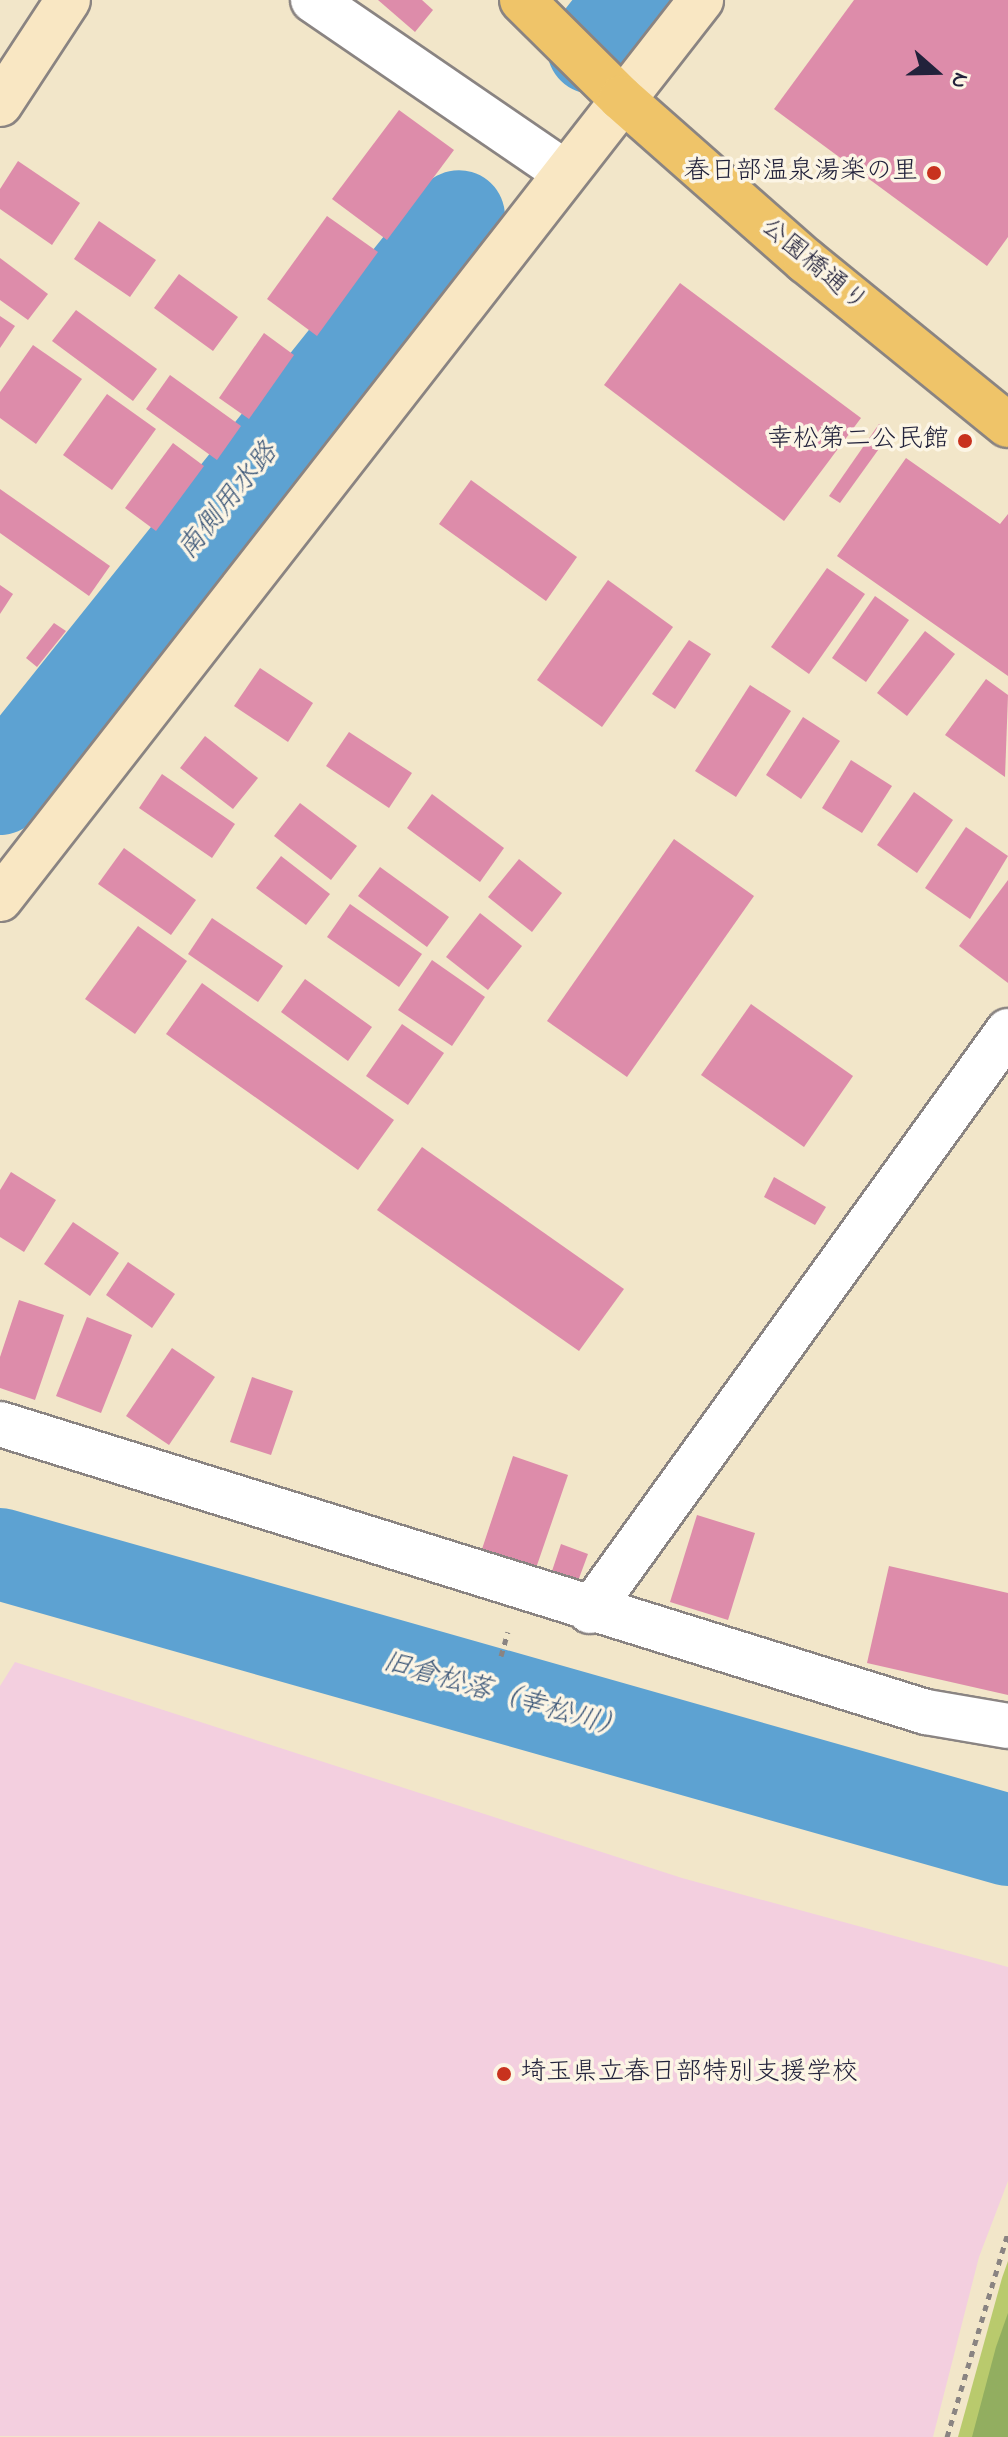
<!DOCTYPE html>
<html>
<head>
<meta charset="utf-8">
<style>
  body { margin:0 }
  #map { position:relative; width:1008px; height:2437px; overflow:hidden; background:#f2e6c9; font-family:"Indie Flower","Klee One",sans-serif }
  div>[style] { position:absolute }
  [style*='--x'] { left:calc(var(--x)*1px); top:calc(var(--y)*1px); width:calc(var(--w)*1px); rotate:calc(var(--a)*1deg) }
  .built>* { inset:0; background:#f3cfdf }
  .green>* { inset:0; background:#b9ca6d }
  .forest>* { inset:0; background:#92ae60 }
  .river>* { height:92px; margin:-46px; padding:0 46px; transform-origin:46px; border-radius:46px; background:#5da2d2 }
  .building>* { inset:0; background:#dd8caa }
  .path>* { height:5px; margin-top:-2.5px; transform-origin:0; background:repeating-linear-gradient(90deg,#8a8482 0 6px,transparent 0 12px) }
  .roads { filter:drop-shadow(2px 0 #8a8482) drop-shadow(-2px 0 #8a8482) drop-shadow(0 2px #8a8482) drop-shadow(0 -2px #8a8482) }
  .street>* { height:44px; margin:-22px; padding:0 22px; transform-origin:22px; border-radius:22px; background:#fff }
  .secondary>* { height:44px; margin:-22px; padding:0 22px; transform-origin:22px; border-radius:22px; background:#f9e7c3 }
  .primary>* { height:44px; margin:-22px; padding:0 22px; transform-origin:22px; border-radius:22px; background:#efc469 }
  .dots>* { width:22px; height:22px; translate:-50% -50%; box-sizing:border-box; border:4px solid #fcf5e5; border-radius:50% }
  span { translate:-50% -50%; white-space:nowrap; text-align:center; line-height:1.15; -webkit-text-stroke:7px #fcf5e5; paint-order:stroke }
  .poi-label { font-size:26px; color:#22223b }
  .right { translate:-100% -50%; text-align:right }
  .left { translate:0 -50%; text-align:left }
  .street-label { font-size:26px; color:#22223b }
  .water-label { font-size:28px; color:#3a5577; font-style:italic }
  .north { position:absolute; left:896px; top:32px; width:80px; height:80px; -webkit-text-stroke:6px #fcf5e5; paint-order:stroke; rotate:110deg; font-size:22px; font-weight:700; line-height:32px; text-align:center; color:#22223b }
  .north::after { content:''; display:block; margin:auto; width:28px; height:36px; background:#22223b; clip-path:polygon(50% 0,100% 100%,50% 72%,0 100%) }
</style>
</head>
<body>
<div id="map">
  <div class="built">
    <div style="clip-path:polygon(15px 1662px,682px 1878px,1008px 1967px,1008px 2181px,979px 2257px,933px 2437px,0 2436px,0 1686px)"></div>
  </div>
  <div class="green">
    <div style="clip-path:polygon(1008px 2261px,1008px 2437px,958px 2437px,1002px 2278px)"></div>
  </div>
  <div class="forest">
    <div style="clip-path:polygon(1008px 2313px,1008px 2437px,972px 2437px,996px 2347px)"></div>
  </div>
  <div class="river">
    <div style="--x:593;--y:48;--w:61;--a:-51.6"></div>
    <div style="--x:0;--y:789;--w:734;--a:-51.3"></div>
    <div style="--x:0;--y:1554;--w:1048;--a:15.84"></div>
  </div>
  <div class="building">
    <div style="clip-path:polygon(378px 0,422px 0,433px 10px,415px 32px)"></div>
    <div style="clip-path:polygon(854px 0,1008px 0,1008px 237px,987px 266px,774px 109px)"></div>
    <div style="clip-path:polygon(399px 110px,454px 150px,387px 240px,332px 199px)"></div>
    <div style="clip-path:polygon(18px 161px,80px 203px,52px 245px,0 209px,0 189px)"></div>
    <div style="clip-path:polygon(327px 216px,378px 252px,317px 336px,267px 299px)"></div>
    <div style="clip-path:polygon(99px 221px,156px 260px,130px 297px,74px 259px)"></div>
    <div style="clip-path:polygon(0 258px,48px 294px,28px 320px,0 300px)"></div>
    <div style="clip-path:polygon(179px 274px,238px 317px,213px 351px,154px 308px)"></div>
    <div style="clip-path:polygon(680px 283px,861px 418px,784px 521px,604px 385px)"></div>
    <div style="clip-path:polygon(76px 310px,157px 369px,133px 401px,52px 341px)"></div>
    <div style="clip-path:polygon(0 316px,15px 326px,0 348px)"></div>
    <div style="clip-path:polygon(264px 333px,294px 355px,249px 419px,219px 398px)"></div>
    <div style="clip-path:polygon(33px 345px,82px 379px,36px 444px,0 418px,0 392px)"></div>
    <div style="clip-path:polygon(170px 375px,241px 426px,217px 460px,146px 409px)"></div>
    <div style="clip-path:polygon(107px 394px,156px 429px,112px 490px,63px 455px)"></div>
    <div style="clip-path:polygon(879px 424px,891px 432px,840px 503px,829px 496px)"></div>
    <div style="clip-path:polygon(173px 443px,204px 466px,156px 531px,125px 508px)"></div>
    <div style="clip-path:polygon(906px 458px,1000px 524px,1008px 514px,1008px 676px,837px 556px)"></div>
    <div style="clip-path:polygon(471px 480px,577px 557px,546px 601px,439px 524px)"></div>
    <div style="clip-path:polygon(0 489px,110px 566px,89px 596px,0 533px)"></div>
    <div style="clip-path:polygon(827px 568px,865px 594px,809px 674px,771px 647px)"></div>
    <div style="clip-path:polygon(608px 580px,673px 627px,602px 727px,537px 680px)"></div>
    <div style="clip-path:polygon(0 585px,13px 594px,0 614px)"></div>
    <div style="clip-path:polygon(875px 596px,909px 620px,866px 682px,832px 658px)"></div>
    <div style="clip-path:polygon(54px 623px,66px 631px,37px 667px,26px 658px)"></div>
    <div style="clip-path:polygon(925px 631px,955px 654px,907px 716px,877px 693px)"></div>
    <div style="clip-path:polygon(689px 640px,711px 654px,675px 709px,652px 694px)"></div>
    <div style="clip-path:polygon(260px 668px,313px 703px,288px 742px,234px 706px)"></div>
    <div style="clip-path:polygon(986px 679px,1008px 695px,1005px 777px,945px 735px)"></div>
    <div style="clip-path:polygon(750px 685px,791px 711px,736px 797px,695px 771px)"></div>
    <div style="clip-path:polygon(803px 717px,840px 741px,801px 799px,766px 775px)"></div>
    <div style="clip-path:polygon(349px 732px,412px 773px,389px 808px,326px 766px)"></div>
    <div style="clip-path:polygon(205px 736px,258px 778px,233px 809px,180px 768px)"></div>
    <div style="clip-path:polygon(851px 760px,892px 786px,862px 833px,822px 808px)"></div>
    <div style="clip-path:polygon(162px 774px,235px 824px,212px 858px,139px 808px)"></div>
    <div style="clip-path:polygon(914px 792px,953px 820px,917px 873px,877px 845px)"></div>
    <div style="clip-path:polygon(432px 794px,504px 848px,480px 882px,407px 828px)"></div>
    <div style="clip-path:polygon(300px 803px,357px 846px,331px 880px,274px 836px)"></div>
    <div style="clip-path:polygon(966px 827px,1008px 856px,970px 919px,925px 888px)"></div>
    <div style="clip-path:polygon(674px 839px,754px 896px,627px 1077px,547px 1021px)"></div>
    <div style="clip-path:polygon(124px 848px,196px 900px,171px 935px,98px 884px)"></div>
    <div style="clip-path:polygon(281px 856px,330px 894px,306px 925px,256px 888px)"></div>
    <div style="clip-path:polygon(519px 859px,562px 893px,532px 932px,488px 897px)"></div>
    <div style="clip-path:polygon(380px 867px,449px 917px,427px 947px,358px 896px)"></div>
    <div style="clip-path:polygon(1008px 880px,1008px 983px,959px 946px)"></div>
    <div style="clip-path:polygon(350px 904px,422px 954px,399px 987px,327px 937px)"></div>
    <div style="clip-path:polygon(480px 913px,522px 946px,488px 990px,446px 957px)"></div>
    <div style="clip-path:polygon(212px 918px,283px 966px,258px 1002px,188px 954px)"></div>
    <div style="clip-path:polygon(138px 926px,187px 961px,135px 1034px,85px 999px)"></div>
    <div style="clip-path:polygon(432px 960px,485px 997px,452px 1046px,398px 1010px)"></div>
    <div style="clip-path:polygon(305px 979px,372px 1027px,348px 1061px,281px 1012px)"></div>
    <div style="clip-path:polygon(202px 983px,394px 1120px,358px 1170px,166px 1034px)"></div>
    <div style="clip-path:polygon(751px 1004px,853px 1076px,804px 1147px,701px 1075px)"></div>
    <div style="clip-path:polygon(402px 1024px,444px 1053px,408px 1105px,366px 1076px)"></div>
    <div style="clip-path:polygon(422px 1147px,624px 1289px,579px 1351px,377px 1210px)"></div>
    <div style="clip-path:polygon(11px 1172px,56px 1200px,24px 1252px,0 1237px,0 1190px)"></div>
    <div style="clip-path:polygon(774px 1177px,826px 1207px,815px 1225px,764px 1197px)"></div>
    <div style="clip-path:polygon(73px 1222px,119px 1253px,90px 1296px,44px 1264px)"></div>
    <div style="clip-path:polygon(128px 1262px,175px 1294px,152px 1328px,106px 1295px)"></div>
    <div style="clip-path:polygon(19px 1300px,64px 1315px,35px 1400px,0 1388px,0 1357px)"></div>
    <div style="clip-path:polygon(87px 1317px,132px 1335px,101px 1413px,56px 1396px)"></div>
    <div style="clip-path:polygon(172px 1348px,215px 1377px,169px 1445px,126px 1416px)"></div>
    <div style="clip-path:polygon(252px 1377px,293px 1391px,271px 1455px,230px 1442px)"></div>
    <div style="clip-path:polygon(513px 1456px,568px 1475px,535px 1571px,481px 1552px)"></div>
    <div style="clip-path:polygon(697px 1515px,755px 1533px,728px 1620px,670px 1602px)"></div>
    <div style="clip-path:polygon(561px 1544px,588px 1554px,578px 1581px,552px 1571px)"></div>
    <div style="clip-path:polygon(889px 1566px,1008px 1593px,1008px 1695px,867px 1663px)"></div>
  </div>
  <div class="path">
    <div style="--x:501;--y:1656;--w:25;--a:-74"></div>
    <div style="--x:947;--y:2437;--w:213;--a:-73.4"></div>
  </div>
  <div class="roads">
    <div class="street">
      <div style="--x:313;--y:0;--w:304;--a:34.4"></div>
      <div style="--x:0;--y:1424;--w:970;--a:17.28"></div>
      <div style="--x:926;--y:1712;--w:83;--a:9.7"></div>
      <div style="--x:590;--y:1611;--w:715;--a:-54.22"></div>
    </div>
    <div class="secondary">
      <div style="--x:0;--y:104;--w:124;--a:-56.8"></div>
      <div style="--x:0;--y:899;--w:1140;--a:-52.05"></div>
    </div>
    <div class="primary">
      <div style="--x:522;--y:0;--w:139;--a:44.7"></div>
      <div style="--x:621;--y:98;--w:247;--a:41.4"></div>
      <div style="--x:806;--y:261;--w:260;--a:39.1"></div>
    </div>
  </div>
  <div class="dots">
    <div style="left:934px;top:173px;background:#c8321e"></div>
    <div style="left:965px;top:441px;background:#c8321e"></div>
    <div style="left:504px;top:2074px;background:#c8321e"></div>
  </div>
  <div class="poi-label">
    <span class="right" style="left:918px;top:173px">春日部温泉湯楽の里</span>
    <span class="right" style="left:949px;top:441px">幸松第二公民館</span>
    <span class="left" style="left:520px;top:2074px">埼玉県立春日部特別支援学校</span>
  </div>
  <div class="street-label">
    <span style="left:813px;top:266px;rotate:40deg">公園橋通り</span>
  </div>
  <div class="water-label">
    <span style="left:229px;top:502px;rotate:-51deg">南側用水路</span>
    <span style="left:504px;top:1697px;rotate:16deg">旧倉松落（幸松川）</span>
  </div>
  <div class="north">N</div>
</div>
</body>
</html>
